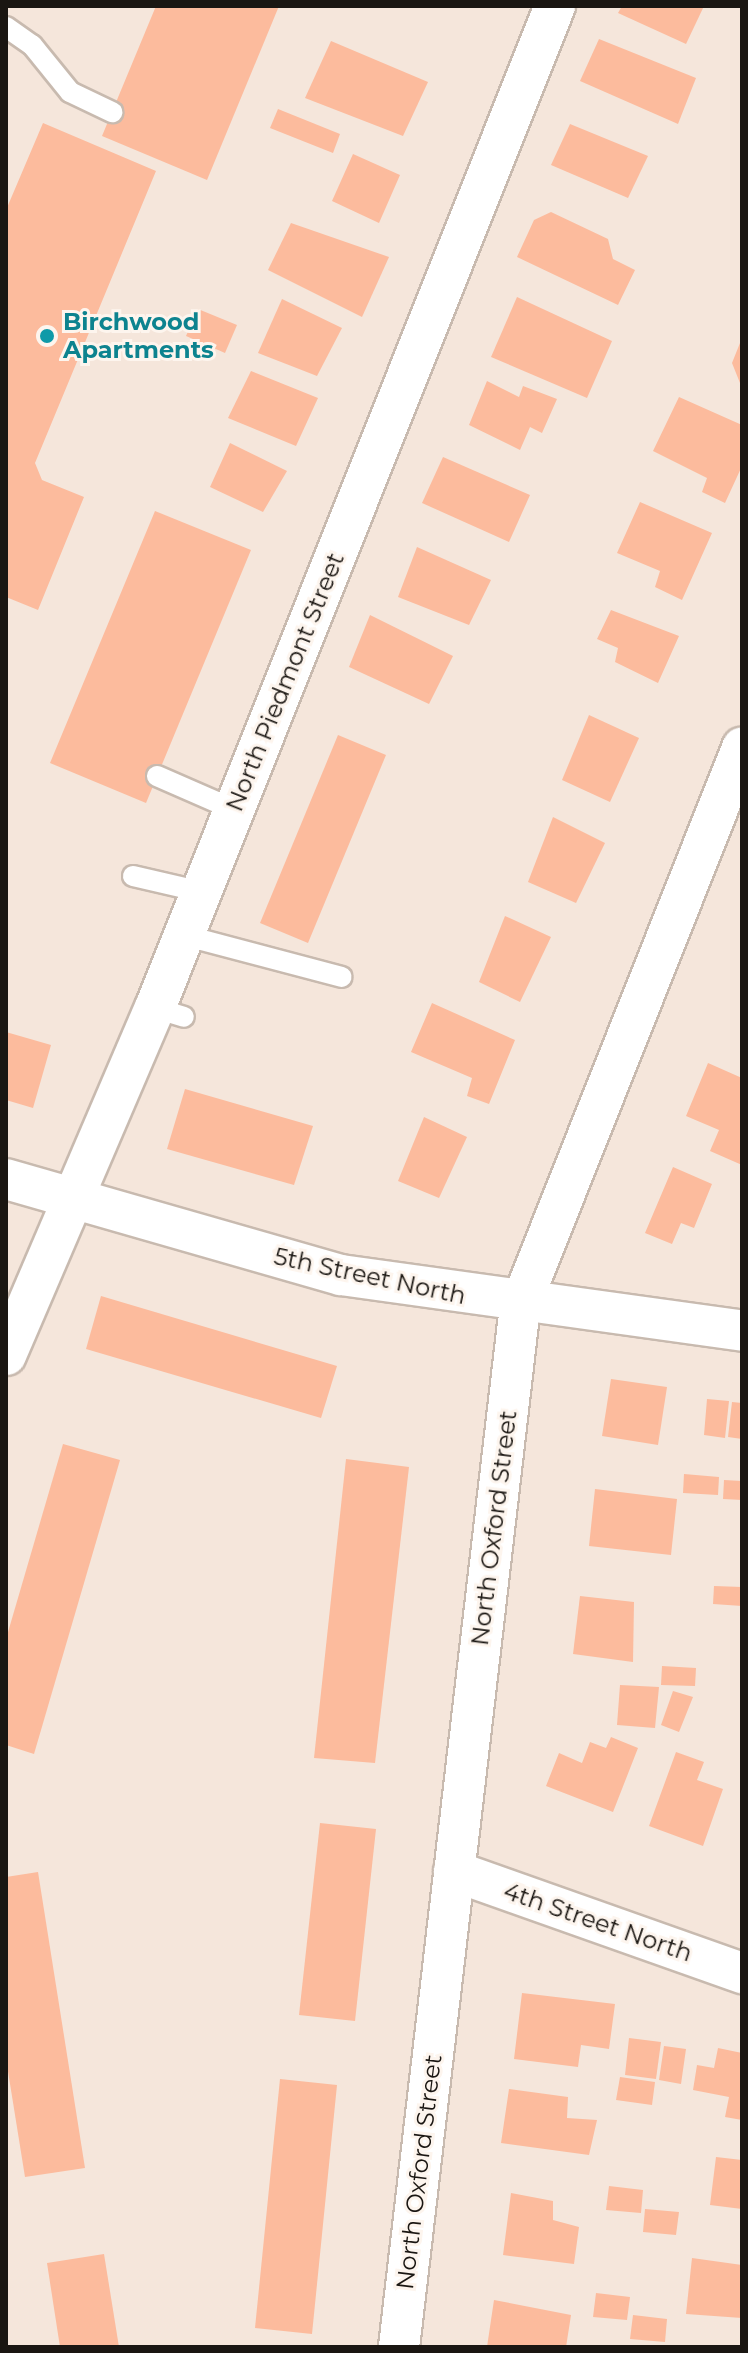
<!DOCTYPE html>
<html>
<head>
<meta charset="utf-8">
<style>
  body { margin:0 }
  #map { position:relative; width:748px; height:2353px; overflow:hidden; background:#f5e6db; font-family:Montserrat,sans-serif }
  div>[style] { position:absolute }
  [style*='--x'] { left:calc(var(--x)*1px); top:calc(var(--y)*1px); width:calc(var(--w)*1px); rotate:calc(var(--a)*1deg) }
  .building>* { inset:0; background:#fcbb9d }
  .roads { filter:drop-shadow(2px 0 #c8baaf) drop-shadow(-2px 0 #c8baaf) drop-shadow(0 2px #c8baaf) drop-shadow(0 -2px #c8baaf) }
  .service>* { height:20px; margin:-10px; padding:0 10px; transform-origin:10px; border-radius:10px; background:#fff }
  .minor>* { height:40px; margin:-20px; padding:0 20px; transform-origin:20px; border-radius:20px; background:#fff }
  .dots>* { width:22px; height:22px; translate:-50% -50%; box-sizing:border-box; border:4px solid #fdf5ee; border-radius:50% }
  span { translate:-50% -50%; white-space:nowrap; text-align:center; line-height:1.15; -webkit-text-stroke:6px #fdf5ee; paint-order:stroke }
  .culture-label { font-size:24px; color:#0d838f; font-weight:700 }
  .left { translate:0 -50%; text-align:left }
  .street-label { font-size:24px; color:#1a1612 }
  .frame { position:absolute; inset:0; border:8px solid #1a1612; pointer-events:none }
</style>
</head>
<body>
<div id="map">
  <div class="building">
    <div style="clip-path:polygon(156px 6px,279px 6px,207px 180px,102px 136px)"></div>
    <div style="clip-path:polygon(622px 6px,704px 6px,686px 44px,618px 13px)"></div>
    <div style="clip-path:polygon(599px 39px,696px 78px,678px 124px,580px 81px)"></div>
    <div style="clip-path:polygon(331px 41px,428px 82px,403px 136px,305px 98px)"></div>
    <div style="clip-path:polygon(278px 109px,340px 134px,333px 153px,270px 128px)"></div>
    <div style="clip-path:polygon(43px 123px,156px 171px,35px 463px,42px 480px,84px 497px,38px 610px,6px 597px,6px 210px)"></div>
    <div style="clip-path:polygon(570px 124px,648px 156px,628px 198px,551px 165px)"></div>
    <div style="clip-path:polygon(353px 154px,400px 175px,379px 223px,332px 201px)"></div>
    <div style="clip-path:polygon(551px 212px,608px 239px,613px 259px,635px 270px,618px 305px,517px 257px,534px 220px)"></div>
    <div style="clip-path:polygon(291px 223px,389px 257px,362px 317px,268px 270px)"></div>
    <div style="clip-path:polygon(517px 297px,612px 341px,587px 398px,491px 357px)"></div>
    <div style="clip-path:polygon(282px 299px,342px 328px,317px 376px,258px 353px)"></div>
    <div style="clip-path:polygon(198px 309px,237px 325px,225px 353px,186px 336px)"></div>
    <div style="clip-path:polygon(742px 338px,742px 388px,732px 363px)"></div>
    <div style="clip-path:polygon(251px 371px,318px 398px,296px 446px,228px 418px)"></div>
    <div style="clip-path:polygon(487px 381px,519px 397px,523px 386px,557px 399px,542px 433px,530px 427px,520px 450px,469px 425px)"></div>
    <div style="clip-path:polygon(679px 397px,742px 425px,742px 466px,725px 503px,702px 492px,707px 478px,653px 451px)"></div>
    <div style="clip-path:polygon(230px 443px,287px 471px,263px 512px,210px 487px)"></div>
    <div style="clip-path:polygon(443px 457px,530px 495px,509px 542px,422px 503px)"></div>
    <div style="clip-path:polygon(640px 502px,712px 533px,682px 600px,655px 587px,660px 571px,617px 553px)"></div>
    <div style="clip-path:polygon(155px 511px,251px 550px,146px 803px,50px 763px)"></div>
    <div style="clip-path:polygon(417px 547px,491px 580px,469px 625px,398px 597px)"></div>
    <div style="clip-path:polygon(611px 610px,679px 636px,658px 683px,615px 662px,618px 648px,597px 639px)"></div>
    <div style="clip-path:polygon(370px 615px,453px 656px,429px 704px,349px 667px)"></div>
    <div style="clip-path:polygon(589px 715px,639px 738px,610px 802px,562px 780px)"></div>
    <div style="clip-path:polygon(338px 735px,386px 755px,308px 943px,260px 923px)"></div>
    <div style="clip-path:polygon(553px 817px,605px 843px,576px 903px,528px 882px)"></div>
    <div style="clip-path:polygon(505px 916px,551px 937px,520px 1002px,479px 982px)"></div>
    <div style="clip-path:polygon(432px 1003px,515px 1040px,489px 1104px,467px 1096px,472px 1078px,411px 1052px)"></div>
    <div style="clip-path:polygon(6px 1032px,51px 1045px,33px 1108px,6px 1100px)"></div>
    <div style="clip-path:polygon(708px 1063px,742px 1078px,742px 1165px,710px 1151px,719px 1130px,686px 1116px)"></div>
    <div style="clip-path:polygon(185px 1089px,313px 1126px,294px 1185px,167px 1149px)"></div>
    <div style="clip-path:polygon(424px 1117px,467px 1137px,439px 1198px,398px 1181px)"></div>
    <div style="clip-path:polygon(673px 1167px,712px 1184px,694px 1228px,681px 1223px,672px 1244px,645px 1233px)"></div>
    <div style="clip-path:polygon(101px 1296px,337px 1366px,321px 1418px,86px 1349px)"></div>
    <div style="clip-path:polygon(611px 1379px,667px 1387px,658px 1445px,602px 1436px)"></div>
    <div style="clip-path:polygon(707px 1399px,729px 1401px,725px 1438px,704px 1435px)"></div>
    <div style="clip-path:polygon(732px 1402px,742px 1403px,742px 1439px,728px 1437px)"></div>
    <div style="clip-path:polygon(63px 1444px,120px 1460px,34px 1754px,6px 1745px,6px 1639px)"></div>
    <div style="clip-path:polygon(346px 1459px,409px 1467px,375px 1763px,314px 1758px)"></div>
    <div style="clip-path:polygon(684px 1474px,719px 1477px,718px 1495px,683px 1493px)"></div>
    <div style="clip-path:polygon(724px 1480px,742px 1481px,742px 1500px,723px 1499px)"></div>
    <div style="clip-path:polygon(595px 1489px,677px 1499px,671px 1555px,589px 1546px)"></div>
    <div style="clip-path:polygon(714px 1586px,742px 1587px,742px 1606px,713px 1604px)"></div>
    <div style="clip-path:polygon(580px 1596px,634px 1602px,633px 1662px,573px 1654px)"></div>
    <div style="clip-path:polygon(662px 1666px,696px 1668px,695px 1686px,661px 1685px)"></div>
    <div style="clip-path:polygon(620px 1685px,659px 1687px,655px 1728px,617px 1725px)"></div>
    <div style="clip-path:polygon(673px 1691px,693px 1697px,679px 1732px,661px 1725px)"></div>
    <div style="clip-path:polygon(611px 1737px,638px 1748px,613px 1812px,546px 1786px,559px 1753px,582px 1763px,590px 1742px,606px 1748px)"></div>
    <div style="clip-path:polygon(676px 1752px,704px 1762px,697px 1780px,723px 1789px,703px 1846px,649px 1826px)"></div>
    <div style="clip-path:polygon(320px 1823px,376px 1829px,355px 2021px,299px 2015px)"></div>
    <div style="clip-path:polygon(38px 1872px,85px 2168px,25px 2177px,6px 2059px,6px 1877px)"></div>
    <div style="clip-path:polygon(522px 1993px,615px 2004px,609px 2049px,581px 2045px,578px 2067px,514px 2059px)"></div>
    <div style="clip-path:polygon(629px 2038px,661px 2042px,656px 2079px,625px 2075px)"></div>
    <div style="clip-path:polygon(664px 2046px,686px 2049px,681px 2084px,659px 2080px)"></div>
    <div style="clip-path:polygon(718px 2048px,742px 2053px,742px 2120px,725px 2117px,729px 2097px,693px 2090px,697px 2065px,714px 2068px)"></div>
    <div style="clip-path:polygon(620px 2077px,655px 2082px,652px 2105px,616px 2100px)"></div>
    <div style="clip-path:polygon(280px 2079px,337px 2085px,312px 2334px,255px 2328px)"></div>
    <div style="clip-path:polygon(509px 2089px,568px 2097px,567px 2118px,597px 2120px,589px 2155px,501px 2143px)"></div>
    <div style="clip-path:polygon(716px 2157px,742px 2160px,742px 2209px,710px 2205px)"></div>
    <div style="clip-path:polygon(609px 2186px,643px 2190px,641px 2213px,606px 2210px)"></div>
    <div style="clip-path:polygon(511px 2193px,553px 2201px,553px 2220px,579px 2227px,574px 2264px,503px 2255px)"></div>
    <div style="clip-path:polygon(645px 2209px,679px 2212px,676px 2235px,643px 2232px)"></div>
    <div style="clip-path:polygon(104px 2254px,119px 2347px,60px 2347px,47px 2263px)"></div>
    <div style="clip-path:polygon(692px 2258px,742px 2265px,742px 2318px,686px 2314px)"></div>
    <div style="clip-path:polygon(596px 2293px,630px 2297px,627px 2320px,593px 2317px)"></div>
    <div style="clip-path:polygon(494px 2300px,571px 2315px,566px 2347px,487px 2347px)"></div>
    <div style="clip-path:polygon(633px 2315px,667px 2319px,665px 2342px,630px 2339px)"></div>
  </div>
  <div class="roads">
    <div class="service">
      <div style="--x:6;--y:27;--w:32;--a:35"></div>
      <div style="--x:32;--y:45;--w:60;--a:51"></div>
      <div style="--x:70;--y:92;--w:47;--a:25.5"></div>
      <div style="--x:157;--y:776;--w:85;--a:23.6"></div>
      <div style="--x:133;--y:876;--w:71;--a:13.1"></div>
      <div style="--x:183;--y:935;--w:164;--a:14.8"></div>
      <div style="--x:155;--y:1008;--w:30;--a:17"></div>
    </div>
    <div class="minor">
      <div style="--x:6;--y:1179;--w:348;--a:16"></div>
      <div style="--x:341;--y:1275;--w:405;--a:7.9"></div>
      <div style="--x:6;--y:1355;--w:378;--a:-66.8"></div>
      <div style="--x:155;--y:1008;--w:1079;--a:-68.24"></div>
      <div style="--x:454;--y:1871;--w:306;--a:19.5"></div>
      <div style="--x:399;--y:2347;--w:1048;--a:-83.37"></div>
      <div style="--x:520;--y:1306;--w:601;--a:-68.3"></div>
    </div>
  </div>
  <div class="dots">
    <div style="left:47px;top:336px;background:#0f9aa8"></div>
  </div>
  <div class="culture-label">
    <span class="left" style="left:63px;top:336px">Birchwood<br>Apartments</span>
  </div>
  <div class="street-label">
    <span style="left:285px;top:682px;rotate:-68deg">North Piedmont Street</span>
    <span style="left:370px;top:1276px;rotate:12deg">5th Street North</span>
    <span style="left:494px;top:1528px;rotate:-83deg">North Oxford Street</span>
    <span style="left:598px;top:1922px;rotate:19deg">4th Street North</span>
    <span style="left:419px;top:2172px;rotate:-83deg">North Oxford Street</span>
  </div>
  <div class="frame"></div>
</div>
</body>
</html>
